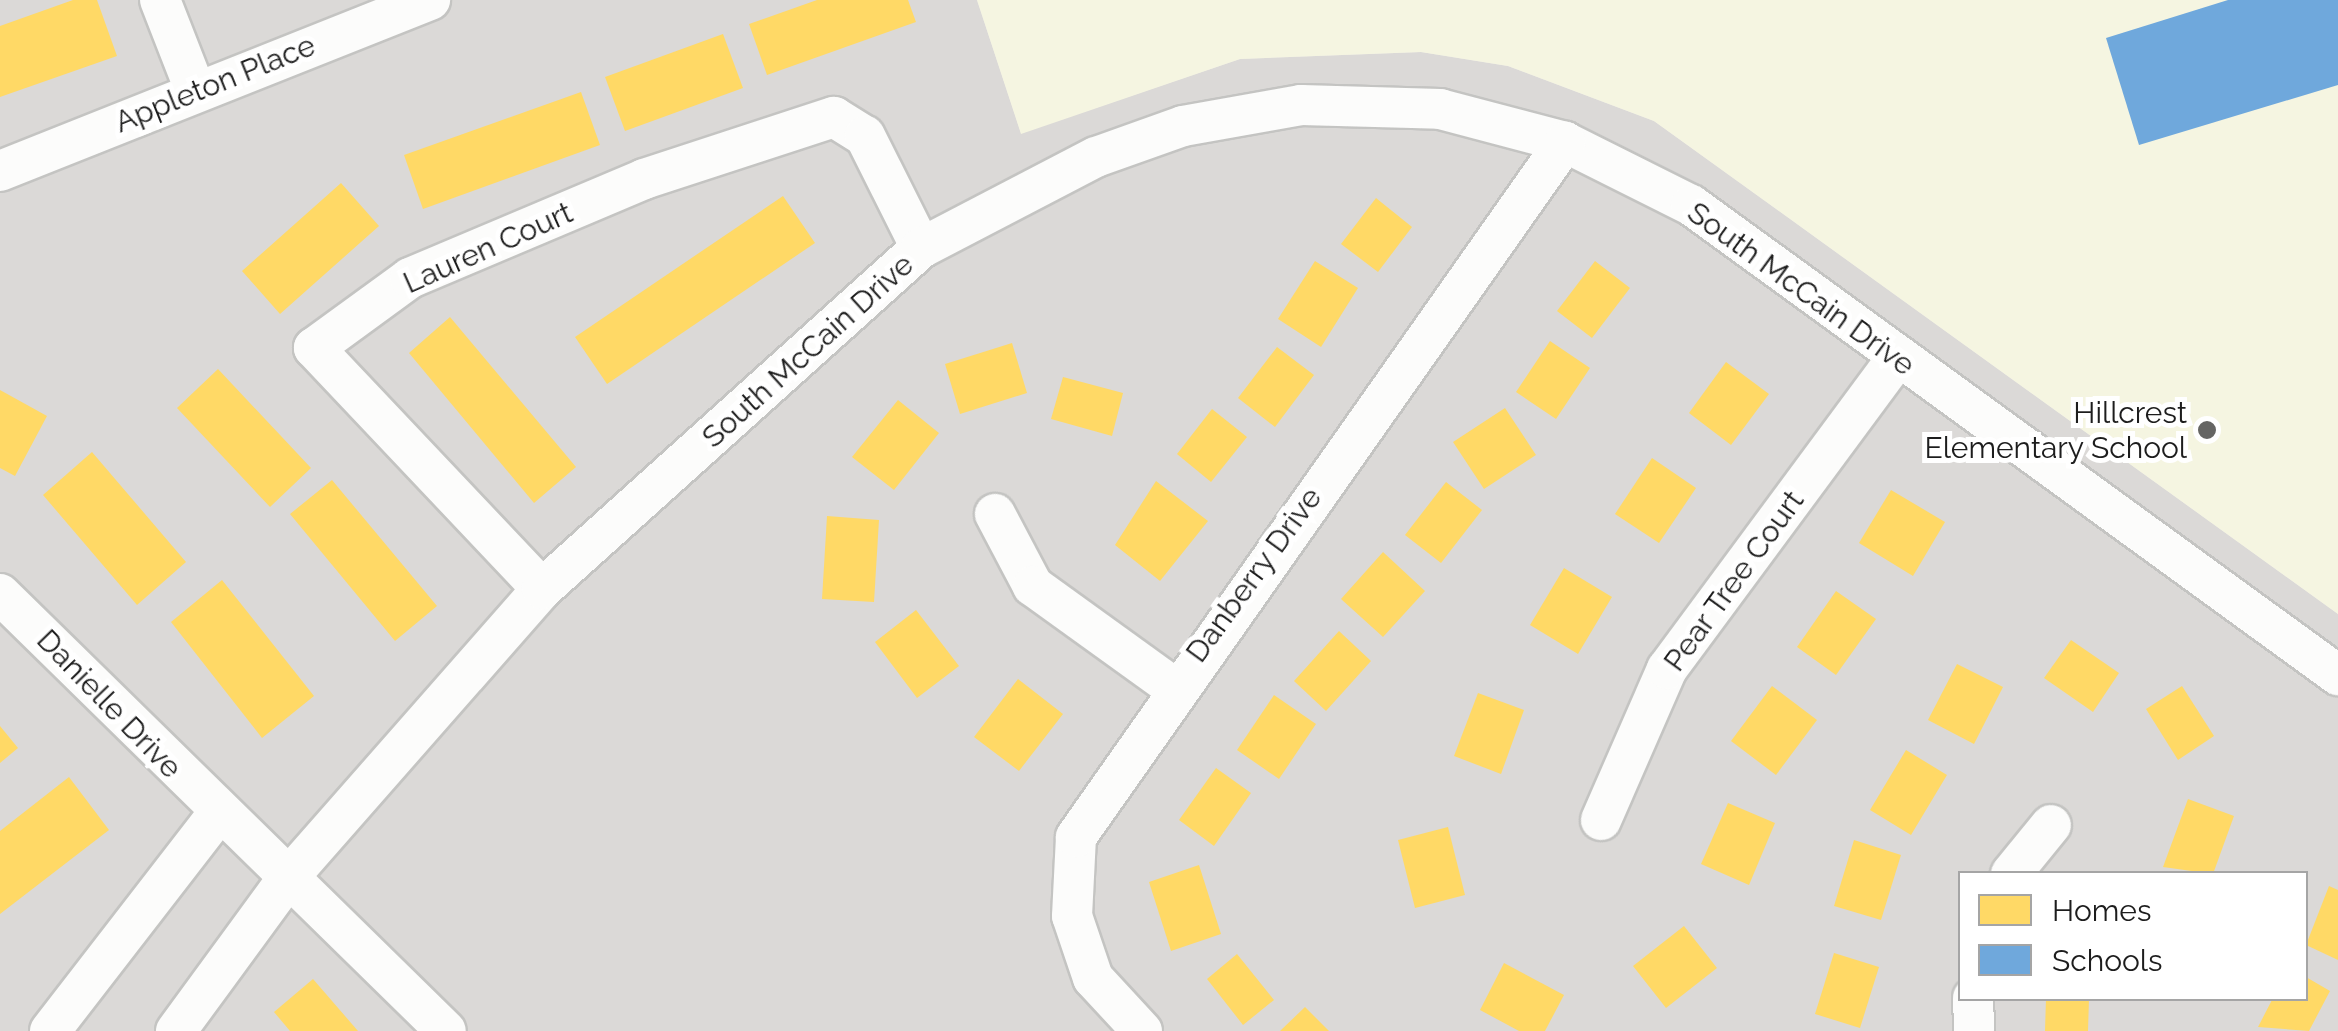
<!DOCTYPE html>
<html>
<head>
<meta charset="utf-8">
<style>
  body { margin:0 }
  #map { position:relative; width:2338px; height:1031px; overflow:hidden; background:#eceae6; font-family:Raleway,sans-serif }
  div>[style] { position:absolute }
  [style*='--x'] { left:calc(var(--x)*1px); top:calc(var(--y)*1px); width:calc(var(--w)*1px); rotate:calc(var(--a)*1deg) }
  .residential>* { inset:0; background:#dbd9d7 }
  .education>* { inset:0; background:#f5f5e1 }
  .homes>* { inset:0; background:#ffd966 }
  .schools>* { inset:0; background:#6fa8dc }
  .roads { filter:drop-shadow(2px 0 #c4c4c2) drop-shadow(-2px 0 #c4c4c2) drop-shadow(0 2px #c4c4c2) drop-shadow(0 -2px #c4c4c2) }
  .minor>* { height:40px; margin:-20px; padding:0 20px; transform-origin:20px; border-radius:20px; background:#fcfcfb }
  .dots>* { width:28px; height:28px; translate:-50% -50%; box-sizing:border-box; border:5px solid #fff; border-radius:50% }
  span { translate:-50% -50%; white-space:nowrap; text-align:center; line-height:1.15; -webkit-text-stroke:10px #fff; paint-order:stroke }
  .street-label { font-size:30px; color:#1d1d1d }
  .poi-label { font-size:30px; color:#1d1d1d }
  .right { translate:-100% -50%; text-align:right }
  .legend { position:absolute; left:1958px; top:871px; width:350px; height:130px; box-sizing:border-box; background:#fff; border:2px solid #a5a5a5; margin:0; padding:12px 18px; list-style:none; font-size:30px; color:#1d1d1d }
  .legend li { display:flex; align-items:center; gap:20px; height:50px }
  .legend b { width:50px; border:2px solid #a5a5a5 }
</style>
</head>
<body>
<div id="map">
  <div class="residential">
    <div style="clip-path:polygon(evenodd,0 0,977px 0,1021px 133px,1240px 59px,1421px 52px,1508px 66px,1654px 121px,2338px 614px,2338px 1031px,0 1031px,0 0,1960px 874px,2306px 874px,2306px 998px,1960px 998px,1960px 874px)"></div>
  </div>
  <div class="education">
    <div style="clip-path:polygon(977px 0,2338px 0,2338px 614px,1654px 121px,1508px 66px,1421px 52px,1240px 59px,1021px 134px)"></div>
  </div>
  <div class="homes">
    <div style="clip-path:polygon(73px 0,97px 0,117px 56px,0 97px,0 26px)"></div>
    <div style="clip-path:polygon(817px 0,908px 0,916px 22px,767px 75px,749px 24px)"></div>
    <div style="clip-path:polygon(723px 34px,743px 88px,625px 131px,605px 77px)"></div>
    <div style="clip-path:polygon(581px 92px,600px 145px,423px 209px,404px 155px)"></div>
    <div style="clip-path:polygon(341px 183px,379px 226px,280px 314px,242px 271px)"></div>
    <div style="clip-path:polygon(783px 196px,815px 243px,607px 384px,575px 337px)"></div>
    <div style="clip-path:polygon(1376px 198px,1412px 227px,1378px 272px,1341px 244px)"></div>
    <div style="clip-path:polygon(1315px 261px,1358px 288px,1321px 347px,1278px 319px)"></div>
    <div style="clip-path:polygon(1595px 261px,1630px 288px,1592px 338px,1557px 311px)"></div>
    <div style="clip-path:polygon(450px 317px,576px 467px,534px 503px,409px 353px)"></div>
    <div style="clip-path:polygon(1550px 341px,1590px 368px,1556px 419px,1516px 392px)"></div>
    <div style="clip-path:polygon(1012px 343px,1027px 393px,960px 414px,945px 364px)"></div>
    <div style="clip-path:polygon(1277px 347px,1314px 375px,1275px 427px,1238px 398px)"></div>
    <div style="clip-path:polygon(1726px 362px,1769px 394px,1731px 445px,1689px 413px)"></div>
    <div style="clip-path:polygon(218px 369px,311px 468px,270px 507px,177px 408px)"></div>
    <div style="clip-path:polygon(1063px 377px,1123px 393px,1112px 436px,1051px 419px)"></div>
    <div style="clip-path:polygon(0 390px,47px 416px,15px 476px,0 468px)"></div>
    <div style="clip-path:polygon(898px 400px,939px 433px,894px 490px,852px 457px)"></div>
    <div style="clip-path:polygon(1505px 408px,1536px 455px,1484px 489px,1453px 442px)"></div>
    <div style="clip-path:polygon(1212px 409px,1247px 437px,1211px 482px,1177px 454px)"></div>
    <div style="clip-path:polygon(92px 452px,186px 562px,137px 605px,43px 495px)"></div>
    <div style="clip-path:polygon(1652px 458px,1696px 488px,1659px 543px,1615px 514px)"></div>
    <div style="clip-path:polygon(332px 480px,437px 606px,395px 641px,290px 514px)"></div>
    <div style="clip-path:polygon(1156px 481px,1208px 521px,1160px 581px,1115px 545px)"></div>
    <div style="clip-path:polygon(1446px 482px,1482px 510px,1441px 563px,1405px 535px)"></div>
    <div style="clip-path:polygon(1891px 490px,1945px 522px,1913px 576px,1859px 543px)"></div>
    <div style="clip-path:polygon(827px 516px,879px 520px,874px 602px,822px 599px)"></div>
    <div style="clip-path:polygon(1383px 552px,1425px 591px,1383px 637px,1341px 599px)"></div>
    <div style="clip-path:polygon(1564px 568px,1612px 597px,1578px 654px,1530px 625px)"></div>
    <div style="clip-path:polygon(222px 580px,314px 696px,262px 738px,171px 622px)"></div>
    <div style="clip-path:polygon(1836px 591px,1876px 619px,1836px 675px,1797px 647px)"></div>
    <div style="clip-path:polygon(916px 610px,959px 666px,917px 698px,875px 642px)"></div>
    <div style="clip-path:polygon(1339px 631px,1371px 661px,1326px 711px,1294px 681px)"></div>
    <div style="clip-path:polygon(2071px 640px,2119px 673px,2093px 712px,2044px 678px)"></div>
    <div style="clip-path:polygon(1957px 664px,2003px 687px,1974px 744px,1928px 720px)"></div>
    <div style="clip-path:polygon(1018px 679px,1063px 714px,1019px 771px,974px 737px)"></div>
    <div style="clip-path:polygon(1772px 686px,1817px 720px,1776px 775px,1731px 741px)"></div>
    <div style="clip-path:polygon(2182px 686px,2214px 736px,2178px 760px,2146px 709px)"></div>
    <div style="clip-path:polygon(1478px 693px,1524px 710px,1501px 774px,1454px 756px)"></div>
    <div style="clip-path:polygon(1274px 695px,1316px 724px,1279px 779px,1237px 750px)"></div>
    <div style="clip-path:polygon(0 726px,18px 748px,0 763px)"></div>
    <div style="clip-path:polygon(1906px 750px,1947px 775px,1911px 835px,1870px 810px)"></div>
    <div style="clip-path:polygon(1216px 768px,1251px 793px,1214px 846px,1179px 820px)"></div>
    <div style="clip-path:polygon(69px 777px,109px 830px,0 914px,0 831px)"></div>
    <div style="clip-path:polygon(2188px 799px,2234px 816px,2213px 874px,2163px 867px)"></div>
    <div style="clip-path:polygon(1728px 803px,1775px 823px,1749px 885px,1701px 864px)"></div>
    <div style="clip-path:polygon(1448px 827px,1465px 895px,1415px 908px,1398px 840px)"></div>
    <div style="clip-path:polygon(1854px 840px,1901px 855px,1881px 920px,1834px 906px)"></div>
    <div style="clip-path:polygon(1199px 865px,1221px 934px,1171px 951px,1149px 882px)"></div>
    <div style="clip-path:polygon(2329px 886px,2338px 890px,2338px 960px,2306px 945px)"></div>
    <div style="clip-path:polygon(1684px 926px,1717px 968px,1666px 1008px,1633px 966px)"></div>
    <div style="clip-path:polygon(1834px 953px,1879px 967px,1860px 1028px,1815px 1014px)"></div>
    <div style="clip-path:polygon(1237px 954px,1274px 1000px,1243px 1025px,1207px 979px)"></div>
    <div style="clip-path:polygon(1504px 963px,1564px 995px,1545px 1031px,1519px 1031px,1480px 1010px)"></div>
    <div style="clip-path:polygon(2306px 977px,2330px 991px,2309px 1031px,2258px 1027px,2273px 998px,2306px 998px)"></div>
    <div style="clip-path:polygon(313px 979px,358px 1031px,290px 1031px,274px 1012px)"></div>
    <div style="clip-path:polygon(2046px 998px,2089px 998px,2088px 1031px,2045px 1031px)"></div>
    <div style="clip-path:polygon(1305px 1007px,1329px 1031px,1280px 1031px)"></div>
  </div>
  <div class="schools">
    <div style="clip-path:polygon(2228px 0,2338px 0,2338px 85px,2139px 145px,2106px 38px)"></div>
  </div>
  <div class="roads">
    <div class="minor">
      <div style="--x:160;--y:0;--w:97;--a:68.7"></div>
      <div style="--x:0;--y:171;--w:463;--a:-21.7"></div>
      <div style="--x:995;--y:514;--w:81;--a:62.2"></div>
      <div style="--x:1033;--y:586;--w:173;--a:35.8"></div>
      <div style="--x:542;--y:589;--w:332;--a:-133.4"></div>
      <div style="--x:314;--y:348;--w:119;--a:-36.1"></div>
      <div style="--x:410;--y:278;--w:254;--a:-22.9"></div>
      <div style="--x:644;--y:179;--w:200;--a:-18.1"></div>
      <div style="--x:834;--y:117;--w:36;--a:32"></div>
      <div style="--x:865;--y:136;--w:125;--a:63.4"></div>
      <div style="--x:0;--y:594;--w:624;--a:44.42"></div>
      <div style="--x:1601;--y:820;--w:165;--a:-66.4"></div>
      <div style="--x:1667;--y:669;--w:385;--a:-53.5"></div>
      <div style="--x:2011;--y:874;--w:63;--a:-50.8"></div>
      <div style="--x:1973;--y:998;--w:33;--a:88"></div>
      <div style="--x:50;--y:1031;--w:273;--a:-52.3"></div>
      <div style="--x:176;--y:1031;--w:190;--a:-53.8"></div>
      <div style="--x:288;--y:878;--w:385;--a:-48.7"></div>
      <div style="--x:542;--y:589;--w:510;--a:-41.98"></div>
      <div style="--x:921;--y:248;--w:197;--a:-27.5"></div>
      <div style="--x:1096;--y:157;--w:92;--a:-19.6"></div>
      <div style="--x:1183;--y:126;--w:120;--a:-10.1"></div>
      <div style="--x:1301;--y:105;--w:139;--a:1.6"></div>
      <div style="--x:1440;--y:109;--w:129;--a:14.8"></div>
      <div style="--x:1565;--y:142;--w:141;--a:26.6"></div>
      <div style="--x:1691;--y:205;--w:800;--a:36"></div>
      <div style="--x:1142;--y:1031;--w:72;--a:-132.8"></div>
      <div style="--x:1093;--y:978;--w:65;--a:-108.7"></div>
      <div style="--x:1072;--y:916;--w:79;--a:-87.1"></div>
      <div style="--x:1076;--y:837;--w:850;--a:-54.87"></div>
    </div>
  </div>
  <div class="dots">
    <div style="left:2207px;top:430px;background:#656563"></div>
  </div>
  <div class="street-label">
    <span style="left:215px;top:84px;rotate:-22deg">Appleton Place</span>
    <span style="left:488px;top:248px;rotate:-24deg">Lauren Court</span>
    <span style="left:1801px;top:289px;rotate:36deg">South McCain Drive</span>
    <span style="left:808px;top:351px;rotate:-42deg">South McCain Drive</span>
    <span style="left:1254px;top:575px;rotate:-54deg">Danberry Drive</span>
    <span style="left:1734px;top:581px;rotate:-54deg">Pear Tree Court</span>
    <span style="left:109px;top:704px;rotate:46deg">Danielle Drive</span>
  </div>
  <div class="poi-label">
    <span class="right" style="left:2187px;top:430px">Hillcrest<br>Elementary School</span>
  </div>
  <ul class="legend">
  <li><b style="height:28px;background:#ffd966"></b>Homes</li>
  <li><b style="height:28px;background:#6fa8dc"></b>Schools</li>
  </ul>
</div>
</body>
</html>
